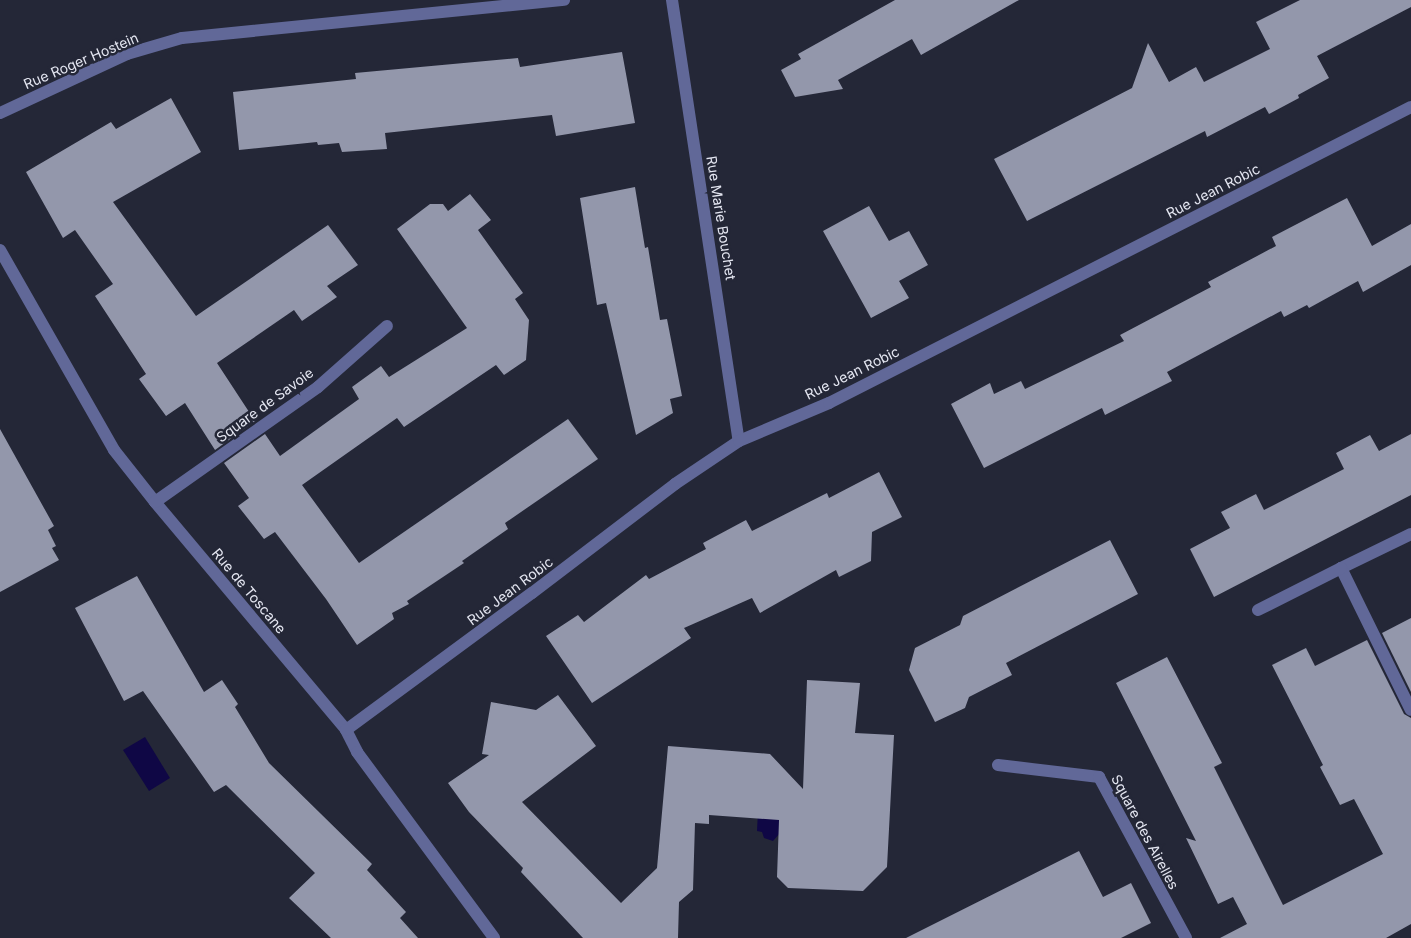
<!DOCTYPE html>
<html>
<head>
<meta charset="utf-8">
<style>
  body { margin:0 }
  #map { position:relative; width:1411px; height:938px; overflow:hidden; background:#242737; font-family:Inter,sans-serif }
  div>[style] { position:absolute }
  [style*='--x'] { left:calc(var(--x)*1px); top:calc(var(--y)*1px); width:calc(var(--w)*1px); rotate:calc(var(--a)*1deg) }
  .water>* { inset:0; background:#0f0745 }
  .building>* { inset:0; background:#9397ab }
  .minor>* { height:12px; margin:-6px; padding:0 6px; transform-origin:6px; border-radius:6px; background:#616898 }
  span { translate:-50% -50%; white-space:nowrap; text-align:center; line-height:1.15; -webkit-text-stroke:5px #242737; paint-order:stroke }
  .street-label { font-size:14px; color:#e4e6f1 }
</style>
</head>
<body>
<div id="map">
  <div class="water">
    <div style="clip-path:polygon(145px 737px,170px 778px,149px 791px,123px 750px)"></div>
    <div style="clip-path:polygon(759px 790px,786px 791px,780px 833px,773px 841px,764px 838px,762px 832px,757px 831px)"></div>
  </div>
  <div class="building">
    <div style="clip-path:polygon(895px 0,1019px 0,921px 55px,912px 39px,838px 80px,843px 89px,795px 97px,781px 70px,801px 59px,798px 54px)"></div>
    <div style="clip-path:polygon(1300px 0,1411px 0,1411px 7px,1317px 56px,1329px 78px,1298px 95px,1299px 98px,1269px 114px,1265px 107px,1207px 137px,1205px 131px,1027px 221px,994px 159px,1132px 88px,1148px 43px,1169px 82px,1196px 67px,1204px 82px,1270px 49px,1256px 22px)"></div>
    <div style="clip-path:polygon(622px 52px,635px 123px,556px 136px,552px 115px,385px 133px,387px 149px,342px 152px,339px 143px,318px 145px,317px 142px,239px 150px,233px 92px,356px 79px,355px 73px,518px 58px,520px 67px)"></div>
    <div style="clip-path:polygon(171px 98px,201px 152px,113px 202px,196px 316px,328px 225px,358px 265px,327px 286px,337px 297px,302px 321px,294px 310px,217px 363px,255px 421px,215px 450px,185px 403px,166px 416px,139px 379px,146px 374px,95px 296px,113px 284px,75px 230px,63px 238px,26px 172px,111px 122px,116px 129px)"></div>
    <div style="clip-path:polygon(635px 187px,645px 248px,648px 247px,660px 320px,667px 319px,682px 396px,670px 399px,673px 413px,636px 435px,606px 303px,597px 305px,580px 198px)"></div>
    <div style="clip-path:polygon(470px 194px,491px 220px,478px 230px,523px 293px,515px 299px,529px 320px,526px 360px,504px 375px,496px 365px,404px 427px,397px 418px,302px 485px,359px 563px,568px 419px,598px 459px,505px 523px,508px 529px,462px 561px,464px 563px,407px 601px,409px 604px,392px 613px,394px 619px,357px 645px,326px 599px,275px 532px,264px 539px,238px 506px,249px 498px,224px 463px,265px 434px,280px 456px,359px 399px,352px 387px,381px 366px,389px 377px,467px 328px,397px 229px,430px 204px,443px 204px,448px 211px)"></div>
    <div style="clip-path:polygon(1347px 198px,1372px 246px,1411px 224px,1411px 265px,1363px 292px,1358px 281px,1309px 308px,1307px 305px,1284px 317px,1281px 311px,1167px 372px,1172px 381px,1105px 415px,1102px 408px,984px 468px,951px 404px,990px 383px,994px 394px,1021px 381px,1025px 389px,1124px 341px,1120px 335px,1211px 287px,1208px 282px,1276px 246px,1272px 237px)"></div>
    <div style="clip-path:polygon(869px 206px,889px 241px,909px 231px,928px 265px,899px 281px,909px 298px,871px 318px,823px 231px)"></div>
    <div style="clip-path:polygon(0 429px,54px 526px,48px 530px,56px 546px,52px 548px,59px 560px,0 592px)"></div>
    <div style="clip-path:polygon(1411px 434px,1411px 495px,1214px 597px,1190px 549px,1230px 528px,1221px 512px,1256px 494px,1264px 510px,1344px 469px,1336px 453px,1370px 435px,1379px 451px)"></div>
    <div style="clip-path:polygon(879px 472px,902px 517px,872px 532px,871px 561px,839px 577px,836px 570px,760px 613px,752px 598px,684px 628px,691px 638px,592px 703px,546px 636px,578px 615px,584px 622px,646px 575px,649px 579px,706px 549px,703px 543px,746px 520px,752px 531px,827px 493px,829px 498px)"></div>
    <div style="clip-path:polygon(1110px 540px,1138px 594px,1006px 663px,1012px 675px,969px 697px,965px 708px,935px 722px,909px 670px,915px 648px,960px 625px,963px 616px)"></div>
    <div style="clip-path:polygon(137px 576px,204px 692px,222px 680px,238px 704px,235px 707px,269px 763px,372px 864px,367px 870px,406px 912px,400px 918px,418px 938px,331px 938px,289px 898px,315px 873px,226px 785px,214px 792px,143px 691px,124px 701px,75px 608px)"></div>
    <div style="clip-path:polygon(1411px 618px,1411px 692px,1382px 633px)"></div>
    <div style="clip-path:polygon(1367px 640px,1404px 714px,1411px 718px,1411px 924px,1386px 938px,1220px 938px,1247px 924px,1233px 897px,1218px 904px,1186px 838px,1196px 841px,1116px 683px,1167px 657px,1222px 763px,1214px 767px,1283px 905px,1383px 854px,1354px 799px,1340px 805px,1320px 767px,1323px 765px,1272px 665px,1306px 648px,1315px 666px)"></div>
    <div style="clip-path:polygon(807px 680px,860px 683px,855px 733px,894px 735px,887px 867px,863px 891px,788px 888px,777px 877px,779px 820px,709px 815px,709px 824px,695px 823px,693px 890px,679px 902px,678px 938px,583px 938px,521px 872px,523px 868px,469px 812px,448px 783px,489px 755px,482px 754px,491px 702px,536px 710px,558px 695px,596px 746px,522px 802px,621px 903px,657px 868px,668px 746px,770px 754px,803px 789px)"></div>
    <div style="clip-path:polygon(1079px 851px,1103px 897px,1131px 883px,1151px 923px,1121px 938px,906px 938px)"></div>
  </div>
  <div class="minor">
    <div style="--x:672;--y:0;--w:446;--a:81.4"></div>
    <div style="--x:0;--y:113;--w:140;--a:-24.9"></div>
    <div style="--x:127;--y:54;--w:57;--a:-16.2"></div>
    <div style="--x:182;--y:38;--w:384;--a:-5.7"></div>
    <div style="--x:0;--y:250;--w:230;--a:60.3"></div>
    <div style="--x:114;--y:450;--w:66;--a:51.7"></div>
    <div style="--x:155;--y:502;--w:297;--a:50"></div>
    <div style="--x:346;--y:730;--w:25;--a:63"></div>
    <div style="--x:357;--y:752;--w:231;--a:53.6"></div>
    <div style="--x:155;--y:502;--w:199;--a:-35.2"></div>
    <div style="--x:318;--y:387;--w:92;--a:-41.5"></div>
    <div style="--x:1411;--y:534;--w:78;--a:154.1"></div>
    <div style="--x:1341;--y:568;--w:158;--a:63.8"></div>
    <div style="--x:1258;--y:610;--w:93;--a:-26.8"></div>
    <div style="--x:346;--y:730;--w:231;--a:-36.4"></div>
    <div style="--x:532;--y:593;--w:180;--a:-37.3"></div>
    <div style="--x:675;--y:484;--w:77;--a:-33.9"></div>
    <div style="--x:739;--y:441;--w:98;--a:-22.9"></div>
    <div style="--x:829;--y:403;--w:653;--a:-26.96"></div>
    <div style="--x:998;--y:765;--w:102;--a:6.8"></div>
    <div style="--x:1099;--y:777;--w:183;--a:61.6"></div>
  </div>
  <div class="street-label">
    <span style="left:81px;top:61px;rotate:-23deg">Rue Roger Hostein</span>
    <span style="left:1213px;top:191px;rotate:-27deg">Rue Jean Robic</span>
    <span style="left:721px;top:218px;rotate:81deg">Rue Marie Bouchet</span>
    <span style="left:852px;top:373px;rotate:-26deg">Rue Jean Robic</span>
    <span style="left:265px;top:405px;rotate:-36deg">Square de Savoie</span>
    <span style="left:249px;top:591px;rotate:50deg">Rue de Toscane</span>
    <span style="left:510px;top:591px;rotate:-37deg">Rue Jean Robic</span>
    <span style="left:1145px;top:832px;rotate:62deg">Square des Airelles</span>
  </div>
</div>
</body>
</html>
